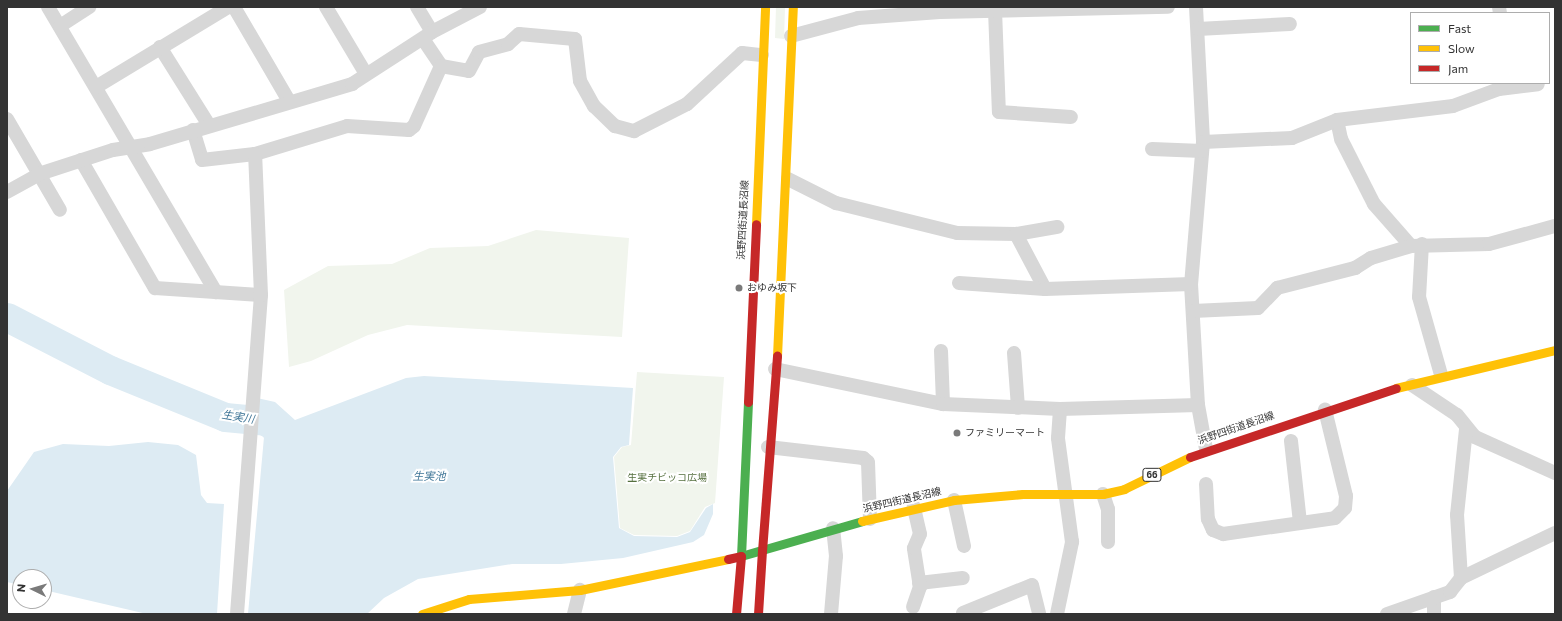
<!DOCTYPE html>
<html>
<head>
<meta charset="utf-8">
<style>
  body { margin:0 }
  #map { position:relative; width:1562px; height:621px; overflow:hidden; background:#fff; font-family:Commissioner,"Noto Sans JP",sans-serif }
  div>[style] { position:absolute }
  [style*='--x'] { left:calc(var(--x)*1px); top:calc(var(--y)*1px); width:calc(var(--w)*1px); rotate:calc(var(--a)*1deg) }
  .green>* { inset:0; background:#f1f5ed }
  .water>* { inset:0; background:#ddebf3 }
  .river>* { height:29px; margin:-14.5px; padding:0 14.5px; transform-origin:14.5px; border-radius:14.5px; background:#ddebf3 }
  .street>* { height:14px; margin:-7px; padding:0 7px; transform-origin:7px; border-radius:7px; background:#d7d7d7 }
  .fast>* { height:9px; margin:-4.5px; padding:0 4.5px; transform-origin:4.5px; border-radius:4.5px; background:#4caf50 }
  .slow>* { height:9px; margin:-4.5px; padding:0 4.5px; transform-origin:4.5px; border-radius:4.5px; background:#ffc107 }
  .jam>* { height:9px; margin:-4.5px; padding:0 4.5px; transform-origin:4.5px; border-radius:4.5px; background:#c62828 }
  .dots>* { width:11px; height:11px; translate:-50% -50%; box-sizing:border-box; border:2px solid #fff; border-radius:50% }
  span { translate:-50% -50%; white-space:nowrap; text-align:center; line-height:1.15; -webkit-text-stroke:4px #fff; paint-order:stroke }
  .shield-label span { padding:1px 3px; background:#fff; border:1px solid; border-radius:3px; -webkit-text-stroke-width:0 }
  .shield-label { font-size:9px; color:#333; font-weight:700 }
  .street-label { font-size:10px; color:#333 }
  .poi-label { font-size:10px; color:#333 }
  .left { translate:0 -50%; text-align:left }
  .park-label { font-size:10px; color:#56703f }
  .water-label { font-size:11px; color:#3f7597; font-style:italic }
  .frame { position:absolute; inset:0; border:8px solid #333; pointer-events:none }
  .legend { position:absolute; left:1410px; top:12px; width:140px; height:72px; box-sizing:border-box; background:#fff; border:1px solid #adadad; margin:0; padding:5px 7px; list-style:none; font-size:12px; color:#333 }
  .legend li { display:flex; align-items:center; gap:8px; height:20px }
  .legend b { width:20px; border:1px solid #adadad }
  .north { position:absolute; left:12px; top:569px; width:40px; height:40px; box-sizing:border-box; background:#fff; border:1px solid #adadad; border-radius:50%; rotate:275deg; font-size:11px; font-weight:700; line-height:16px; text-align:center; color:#333 }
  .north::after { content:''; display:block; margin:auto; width:14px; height:18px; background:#7a7a7a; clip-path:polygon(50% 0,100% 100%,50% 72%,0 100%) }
</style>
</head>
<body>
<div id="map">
  <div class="green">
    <div style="clip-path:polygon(776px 7px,785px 7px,784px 39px,775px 38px)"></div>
    <div style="clip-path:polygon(536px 230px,629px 238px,622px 337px,407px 325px,368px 335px,311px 361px,289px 367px,284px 290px,328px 266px,392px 264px,430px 248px,488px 246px)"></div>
    <div style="clip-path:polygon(637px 372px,724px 377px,715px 503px,705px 507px,690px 531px,677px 536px,634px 535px,620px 528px,614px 457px,622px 447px,631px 445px)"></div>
  </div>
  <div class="water">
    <div style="clip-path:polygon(424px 376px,633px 388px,629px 445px,621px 447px,613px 457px,619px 528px,634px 536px,677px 537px,690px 532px,706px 508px,713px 504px,713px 514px,704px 535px,693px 542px,623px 558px,561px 564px,512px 564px,418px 579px,384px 598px,367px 614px,248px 614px,264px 437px,254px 432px,257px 398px,275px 402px,295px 420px,406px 378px)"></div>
    <div style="clip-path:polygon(148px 442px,178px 445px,196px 455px,201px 495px,207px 503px,224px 504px,217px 614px,147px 614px,44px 590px,44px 577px,20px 577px,20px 585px,7px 582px,7px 491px,34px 452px,63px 444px,109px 446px)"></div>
  </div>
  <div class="river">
    <div style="--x:7;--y:317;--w:116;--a:27.2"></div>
    <div style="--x:110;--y:370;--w:124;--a:22.2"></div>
    <div style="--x:225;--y:417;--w:43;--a:5.3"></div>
    <div style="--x:268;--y:421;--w:16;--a:47"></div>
  </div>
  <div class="street">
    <div style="--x:48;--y:7;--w:331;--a:59.5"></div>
    <div style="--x:234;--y:7;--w:109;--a:59.7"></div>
    <div style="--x:326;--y:7;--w:78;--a:59.2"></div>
    <div style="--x:417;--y:7;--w:29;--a:59"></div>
    <div style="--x:1196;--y:7;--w:135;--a:87"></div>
    <div style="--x:1203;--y:142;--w:143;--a:94.8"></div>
    <div style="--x:1191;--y:284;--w:121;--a:86.7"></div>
    <div style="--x:1198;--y:405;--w:45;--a:79.7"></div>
    <div style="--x:1499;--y:7;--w:6;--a:81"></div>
    <div style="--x:995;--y:10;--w:102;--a:87.8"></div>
    <div style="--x:999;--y:112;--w:72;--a:4"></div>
    <div style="--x:60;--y:26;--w:35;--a:-33"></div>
    <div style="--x:1198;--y:29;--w:92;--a:-3.1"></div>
    <div style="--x:791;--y:36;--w:69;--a:-15"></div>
    <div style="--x:858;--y:18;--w:82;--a:-4.2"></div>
    <div style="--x:940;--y:12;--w:228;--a:-1.3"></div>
    <div style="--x:423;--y:39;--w:32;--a:56"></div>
    <div style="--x:160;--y:47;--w:92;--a:57.9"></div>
    <div style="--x:96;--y:87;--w:154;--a:-31.2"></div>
    <div style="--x:7;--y:119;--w:105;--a:59.8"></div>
    <div style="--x:1337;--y:120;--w:19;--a:78"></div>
    <div style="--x:1341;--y:139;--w:73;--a:63.1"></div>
    <div style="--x:1374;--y:204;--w:56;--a:48.6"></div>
    <div style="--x:193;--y:130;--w:31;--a:73"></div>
    <div style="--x:202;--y:160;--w:53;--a:-6.5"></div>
    <div style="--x:255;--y:154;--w:96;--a:-16.9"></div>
    <div style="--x:347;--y:126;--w:62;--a:3.7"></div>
    <div style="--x:409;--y:130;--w:6;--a:-39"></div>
    <div style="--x:414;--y:126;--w:66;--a:-65.8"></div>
    <div style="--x:441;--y:66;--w:28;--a:10"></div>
    <div style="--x:469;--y:71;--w:21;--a:-62"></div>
    <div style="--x:479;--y:52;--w:30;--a:-15"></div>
    <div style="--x:508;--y:44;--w:15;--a:-42"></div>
    <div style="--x:519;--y:34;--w:56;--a:5.1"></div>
    <div style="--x:575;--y:39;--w:42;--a:83.2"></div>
    <div style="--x:580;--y:81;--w:29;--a:61"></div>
    <div style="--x:594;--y:106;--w:29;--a:44"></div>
    <div style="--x:615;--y:126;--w:20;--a:15"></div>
    <div style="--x:634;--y:131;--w:59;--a:-27"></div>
    <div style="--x:687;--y:104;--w:75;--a:-42.8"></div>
    <div style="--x:742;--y:53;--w:20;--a:6"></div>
    <div style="--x:1203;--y:142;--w:89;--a:-2.6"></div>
    <div style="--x:1292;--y:138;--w:48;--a:-21.8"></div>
    <div style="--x:1337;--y:120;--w:117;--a:-6.9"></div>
    <div style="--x:1453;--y:106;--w:49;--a:-20.3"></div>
    <div style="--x:1499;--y:89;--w:39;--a:-7"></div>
    <div style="--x:1152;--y:149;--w:50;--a:2.3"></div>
    <div style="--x:81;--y:160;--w:148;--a:60"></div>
    <div style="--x:155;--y:288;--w:106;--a:3.8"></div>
    <div style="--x:788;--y:179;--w:54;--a:26.6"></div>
    <div style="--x:836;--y:203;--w:125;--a:13.9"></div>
    <div style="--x:957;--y:233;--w:59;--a:1"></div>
    <div style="--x:1016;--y:234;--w:42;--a:-9.7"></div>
    <div style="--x:7;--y:192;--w:37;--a:-29"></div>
    <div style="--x:39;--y:174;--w:78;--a:-18"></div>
    <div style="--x:113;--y:150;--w:37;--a:-9"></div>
    <div style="--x:150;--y:144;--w:211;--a:-16.5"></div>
    <div style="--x:352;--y:84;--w:95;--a:-33"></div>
    <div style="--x:432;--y:32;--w:54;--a:-27.5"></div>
    <div style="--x:1016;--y:234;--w:62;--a:62.2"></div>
    <div style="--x:1422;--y:244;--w:53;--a:93.2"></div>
    <div style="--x:1419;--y:297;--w:81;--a:74.2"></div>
    <div style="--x:959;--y:283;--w:86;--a:4"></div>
    <div style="--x:1045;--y:289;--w:146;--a:-2"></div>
    <div style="--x:1193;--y:311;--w:65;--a:-2.6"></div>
    <div style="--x:1258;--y:308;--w:28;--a:-46"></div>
    <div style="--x:1277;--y:288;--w:81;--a:-14.4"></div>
    <div style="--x:1355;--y:268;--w:19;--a:-32"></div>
    <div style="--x:1371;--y:258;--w:42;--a:-16.7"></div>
    <div style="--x:1411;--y:246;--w:78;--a:-1.5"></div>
    <div style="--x:1489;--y:244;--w:68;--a:-15.3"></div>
    <div style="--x:941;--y:351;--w:53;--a:87.8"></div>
    <div style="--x:1014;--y:353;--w:55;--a:85.8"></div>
    <div style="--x:775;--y:369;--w:172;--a:11.8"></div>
    <div style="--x:943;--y:404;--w:117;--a:2.4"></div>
    <div style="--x:1060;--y:409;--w:138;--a:-1.7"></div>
    <div style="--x:1412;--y:385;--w:54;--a:33.7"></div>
    <div style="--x:1457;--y:415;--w:28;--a:51"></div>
    <div style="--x:1475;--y:437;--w:88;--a:24.2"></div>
    <div style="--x:1291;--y:441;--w:82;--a:83.7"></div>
    <div style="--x:768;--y:447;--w:96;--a:6.6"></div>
    <div style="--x:863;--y:458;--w:6;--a:39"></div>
    <div style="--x:868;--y:462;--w:57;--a:88"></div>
    <div style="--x:1206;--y:484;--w:35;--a:87"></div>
    <div style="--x:1208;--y:519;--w:12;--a:66"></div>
    <div style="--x:1213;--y:530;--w:11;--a:22"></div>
    <div style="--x:1223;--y:534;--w:113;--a:-8.1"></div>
    <div style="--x:1335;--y:518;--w:14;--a:-45"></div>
    <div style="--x:1345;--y:508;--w:12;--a:-85"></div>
    <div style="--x:1346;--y:496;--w:89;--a:-103.7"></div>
    <div style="--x:1103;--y:494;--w:16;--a:72"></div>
    <div style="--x:1108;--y:509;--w:33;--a:90"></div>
    <div style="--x:954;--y:500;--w:47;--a:77.7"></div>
    <div style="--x:1461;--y:578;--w:63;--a:-93.6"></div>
    <div style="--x:1457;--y:515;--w:86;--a:-84"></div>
    <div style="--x:919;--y:583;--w:44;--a:-6.5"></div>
    <div style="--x:1434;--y:597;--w:17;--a:90"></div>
    <div style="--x:913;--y:607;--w:21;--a:-71"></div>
    <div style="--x:920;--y:587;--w:39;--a:-99"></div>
    <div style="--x:914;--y:548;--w:15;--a:-67"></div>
    <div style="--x:920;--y:534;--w:28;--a:-103"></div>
    <div style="--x:963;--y:613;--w:74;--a:-22.1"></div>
    <div style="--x:1032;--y:585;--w:30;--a:76"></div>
    <div style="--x:237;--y:614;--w:320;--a:-85.7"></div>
    <div style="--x:261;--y:295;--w:141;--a:-92.4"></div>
    <div style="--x:574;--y:614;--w:25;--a:-76"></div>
    <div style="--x:831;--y:614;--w:58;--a:-85.1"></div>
    <div style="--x:836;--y:556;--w:28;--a:-96"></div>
    <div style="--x:1057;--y:614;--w:74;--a:-78.2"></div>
    <div style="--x:1072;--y:542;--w:105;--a:-97.7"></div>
    <div style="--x:1058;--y:438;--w:29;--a:-86"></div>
    <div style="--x:1387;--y:614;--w:67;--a:-19.2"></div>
    <div style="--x:1450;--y:592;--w:18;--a:-52"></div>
    <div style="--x:1461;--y:578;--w:104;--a:-25.6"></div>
  </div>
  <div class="fast">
    <div style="--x:748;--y:402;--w:154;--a:92.6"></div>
    <div style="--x:741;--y:556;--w:126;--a:-16.1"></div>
  </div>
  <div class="slow">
    <div style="--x:756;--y:224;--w:217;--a:-87.6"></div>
    <div style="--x:777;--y:356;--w:349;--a:-87.4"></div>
    <div style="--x:1396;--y:388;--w:163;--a:-13.4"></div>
    <div style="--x:862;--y:521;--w:94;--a:-12.9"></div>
    <div style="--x:954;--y:500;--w:69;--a:-5"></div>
    <div style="--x:1023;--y:494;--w:80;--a:0"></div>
    <div style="--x:1103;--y:494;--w:22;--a:-13"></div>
    <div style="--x:1124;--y:489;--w:73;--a:-25.9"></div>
    <div style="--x:422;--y:614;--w:49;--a:-17.7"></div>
    <div style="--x:469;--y:599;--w:111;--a:-4.6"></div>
    <div style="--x:580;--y:590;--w:151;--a:-11.8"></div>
  </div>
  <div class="jam">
    <div style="--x:748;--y:402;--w:178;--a:-87.4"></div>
    <div style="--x:1190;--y:457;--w:217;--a:-18.5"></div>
    <div style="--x:762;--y:551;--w:196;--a:-85.6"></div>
    <div style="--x:728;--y:559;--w:13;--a:-13"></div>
    <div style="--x:741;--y:556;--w:58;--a:94.9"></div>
    <div style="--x:758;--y:614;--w:63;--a:-86.4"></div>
  </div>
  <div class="dots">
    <div style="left:739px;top:288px;background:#7a7a7a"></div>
    <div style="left:957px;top:433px;background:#7a7a7a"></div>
  </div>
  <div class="shield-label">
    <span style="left:1152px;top:475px">66</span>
  </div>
  <div class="street-label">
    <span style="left:743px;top:220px;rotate:-87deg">浜野四街道長沼線</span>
    <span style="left:1236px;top:428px;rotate:-19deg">浜野四街道長沼線</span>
    <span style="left:902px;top:500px;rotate:-13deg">浜野四街道長沼線</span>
  </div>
  <div class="poi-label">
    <span class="left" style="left:747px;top:288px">おゆみ坂下</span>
    <span class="left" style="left:965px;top:433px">ファミリーマート</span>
  </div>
  <div class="park-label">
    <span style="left:667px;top:478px">生実チビッコ広場</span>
  </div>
  <div class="water-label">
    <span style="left:238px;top:417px;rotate:9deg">生実川</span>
    <span style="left:429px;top:476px">生実池</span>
  </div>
  <div class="frame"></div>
  <ul class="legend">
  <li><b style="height:5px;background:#4caf50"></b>Fast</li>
  <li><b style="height:5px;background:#ffc107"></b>Slow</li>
  <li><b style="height:5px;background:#c62828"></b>Jam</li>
  </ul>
  <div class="north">N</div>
</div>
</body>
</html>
